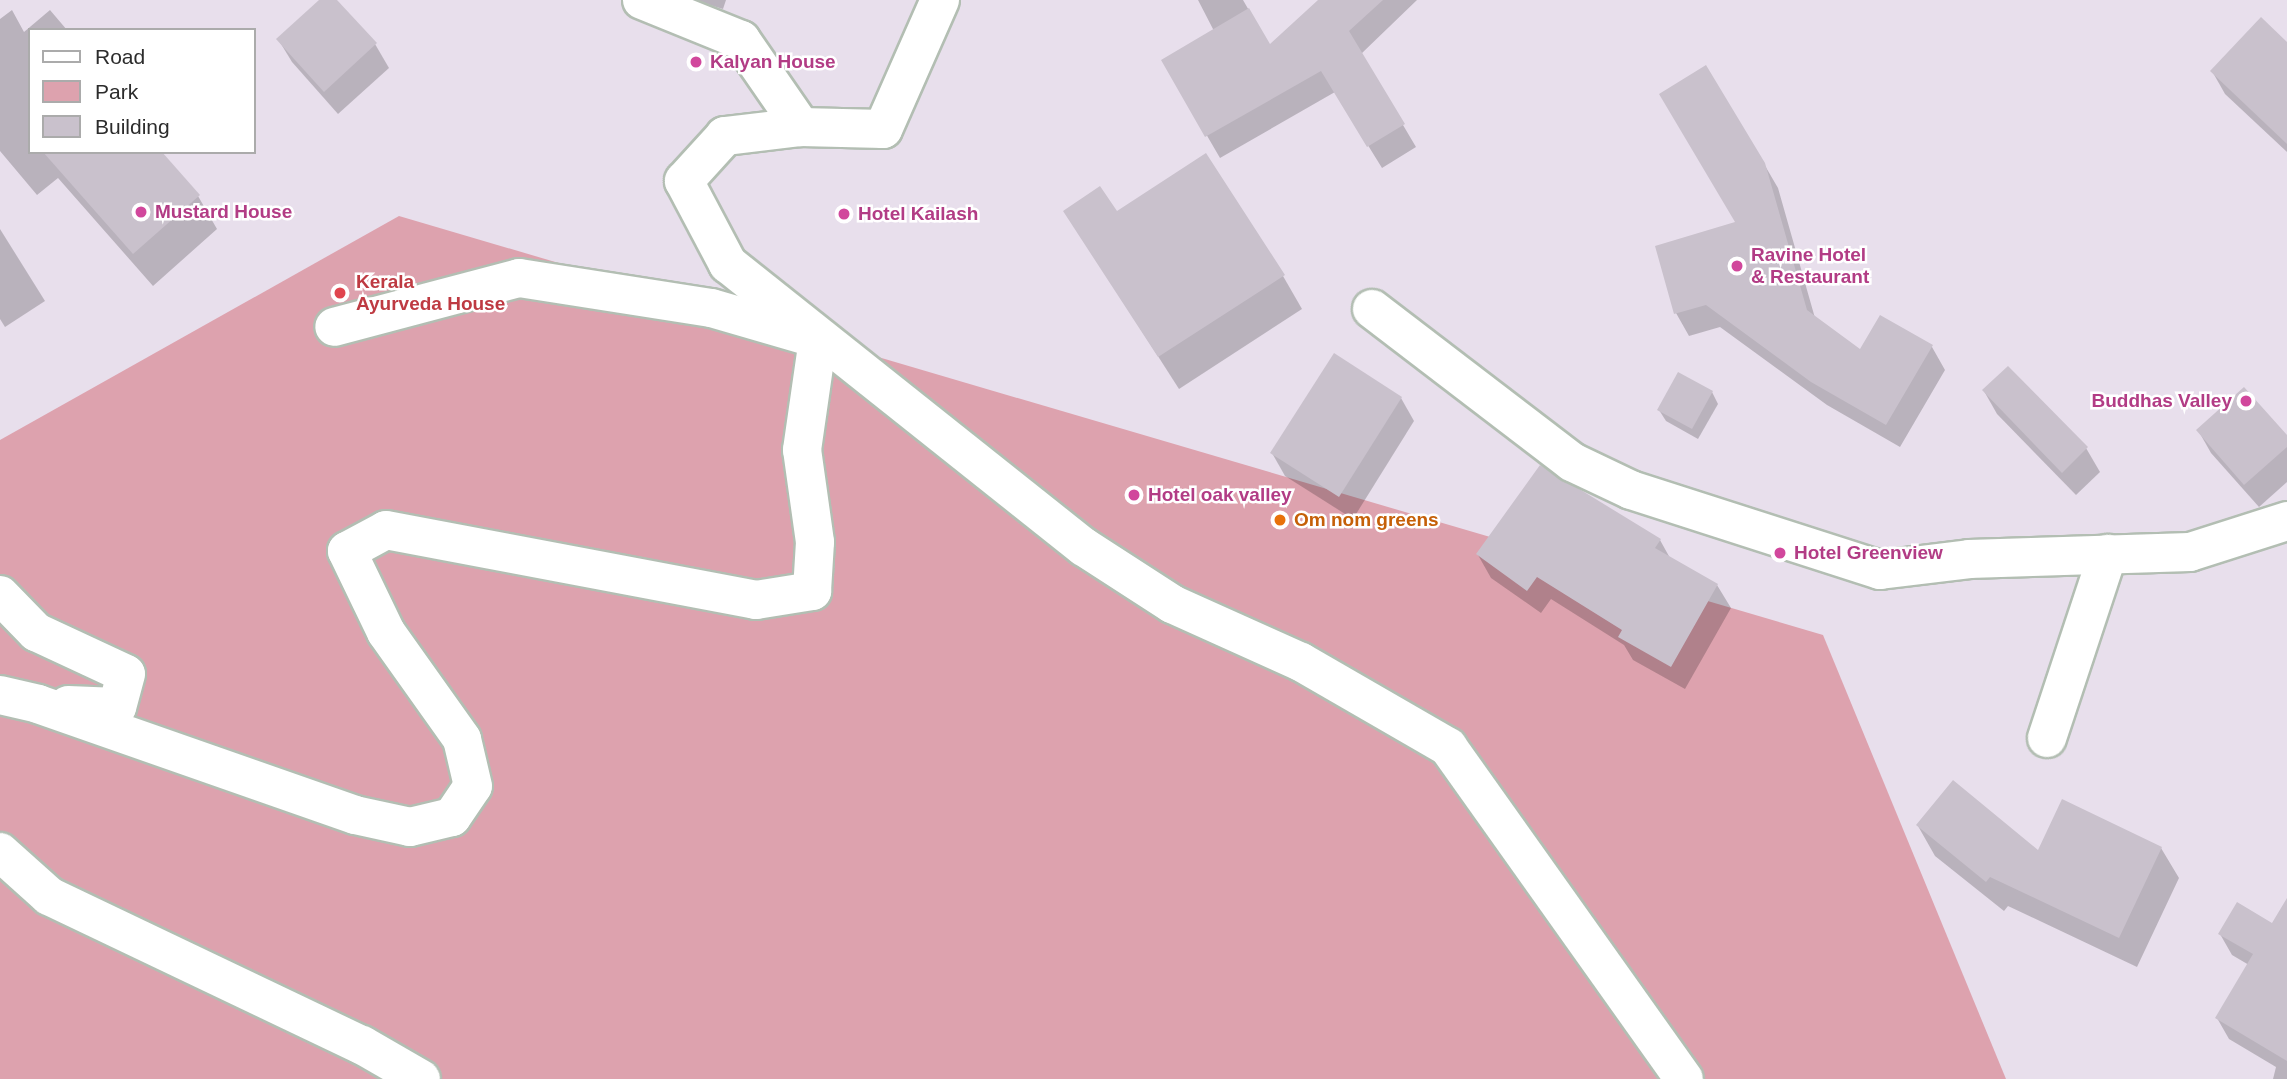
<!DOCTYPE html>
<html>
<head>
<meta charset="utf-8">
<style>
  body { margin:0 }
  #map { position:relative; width:2287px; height:1079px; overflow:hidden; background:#e8dfec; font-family:Arial,sans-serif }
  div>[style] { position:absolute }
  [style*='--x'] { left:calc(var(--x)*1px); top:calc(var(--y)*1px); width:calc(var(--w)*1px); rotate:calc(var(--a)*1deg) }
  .green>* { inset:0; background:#dda2ae }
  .shadow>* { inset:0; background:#0003 }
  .building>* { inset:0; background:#c9c1cc }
  .roads { filter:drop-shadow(2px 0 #b3beb3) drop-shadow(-2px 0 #b3beb3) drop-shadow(0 2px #b3beb3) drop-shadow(0 -2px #b3beb3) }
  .street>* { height:38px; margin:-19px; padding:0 19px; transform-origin:19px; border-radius:19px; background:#fff }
  .dots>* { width:19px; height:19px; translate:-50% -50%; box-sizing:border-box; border:4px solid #fff; border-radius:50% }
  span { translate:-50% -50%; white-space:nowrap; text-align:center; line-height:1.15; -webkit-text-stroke:5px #fff; paint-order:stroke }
  .hotel-label { font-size:19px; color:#b23c85; font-weight:700 }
  .left { translate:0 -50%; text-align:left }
  .right { translate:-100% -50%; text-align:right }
  .health-label { font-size:19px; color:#be3a42; font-weight:700 }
  .food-label { font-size:19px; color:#c56008; font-weight:700 }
  .legend { position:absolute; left:28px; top:28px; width:228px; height:126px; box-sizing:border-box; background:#fff; border:2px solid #ababab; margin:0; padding:9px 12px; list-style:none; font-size:21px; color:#2c2c2c }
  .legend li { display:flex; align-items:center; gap:14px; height:35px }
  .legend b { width:35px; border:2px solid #ababab }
</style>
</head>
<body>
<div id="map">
  <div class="green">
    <div style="clip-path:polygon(399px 216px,1823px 635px,2006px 1079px,0 1079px,0 440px)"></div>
  </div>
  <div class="shadow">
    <div style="clip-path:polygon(322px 0,335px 0,375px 44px,389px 68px,338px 114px,292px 62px,278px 39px)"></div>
    <div style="clip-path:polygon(693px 0,726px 0,723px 9px)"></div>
    <div style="clip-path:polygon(1198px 0,1243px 0,1270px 47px,1320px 0,1417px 0,1361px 54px,1416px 147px,1382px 168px,1335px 92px,1220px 158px,1163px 60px,1214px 31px)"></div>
    <div style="clip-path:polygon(12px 10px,24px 32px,50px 10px,67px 30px,30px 30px,30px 152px,159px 152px,198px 196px,217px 229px,153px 286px,58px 178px,37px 195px,0 151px,0 19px)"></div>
    <div style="clip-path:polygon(2287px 44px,2287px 152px,2225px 94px,2212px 71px)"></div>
    <div style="clip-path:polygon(1764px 164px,1778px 188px,1815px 318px,1861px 351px,1932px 347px,1945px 370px,1900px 447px,1827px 405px,1720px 327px,1689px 336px,1676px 313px,1737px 224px)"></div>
    <div style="clip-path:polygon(1065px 211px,1117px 213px,1283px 276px,1302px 309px,1179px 389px)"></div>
    <div style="clip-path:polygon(0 229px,45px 301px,5px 327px,0 319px)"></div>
    <div style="clip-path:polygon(1984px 391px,2086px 448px,2100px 472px,2076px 495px,1997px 414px)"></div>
    <div style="clip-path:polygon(1712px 392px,1718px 404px,1698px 439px,1666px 421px,1659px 410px)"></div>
    <div style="clip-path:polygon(1401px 398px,1414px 421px,1353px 519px,1285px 476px,1272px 453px)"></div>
    <div style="clip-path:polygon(2198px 430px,2287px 437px,2287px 482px,2259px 507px,2211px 453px)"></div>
    <div style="clip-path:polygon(1660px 540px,1670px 558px,1717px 585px,1731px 608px,1685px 689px,1633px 660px,1624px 645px,1551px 599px,1541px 613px,1491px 578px,1478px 555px)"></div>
    <div style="clip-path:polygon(1918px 826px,2038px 853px,2161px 848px,2179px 878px,2137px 967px,2008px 906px,2004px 911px,1935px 856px)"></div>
    <div style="clip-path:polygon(2287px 933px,2287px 1079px,2273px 1079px,2276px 1067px,2229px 1039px,2217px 1018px,2249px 965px,2232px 955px,2220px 934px)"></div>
  </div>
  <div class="building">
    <div style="clip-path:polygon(319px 0,337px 0,377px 43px,324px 92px,276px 39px)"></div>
    <div style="clip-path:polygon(1318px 0,1383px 0,1349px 31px,1405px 124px,1367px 147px,1321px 71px,1205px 137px,1161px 60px,1249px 8px,1270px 44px)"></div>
    <div style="clip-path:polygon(2261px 17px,2287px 42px,2287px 144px,2210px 71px)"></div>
    <div style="clip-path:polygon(1706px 65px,1765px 163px,1807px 310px,1860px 349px,1880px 315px,1933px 345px,1886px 425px,1811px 382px,1706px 305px,1674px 314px,1655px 246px,1735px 222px,1659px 94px)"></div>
    <div style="clip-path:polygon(43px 152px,162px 152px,200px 195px,133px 254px)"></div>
    <div style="clip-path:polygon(1206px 153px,1285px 275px,1158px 357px,1063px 211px,1100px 186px,1117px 211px)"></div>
    <div style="clip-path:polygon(1334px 353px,1402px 397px,1339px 497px,1270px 453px)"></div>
    <div style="clip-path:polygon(2008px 366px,2088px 447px,2062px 473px,1982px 390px)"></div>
    <div style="clip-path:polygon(1678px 372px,1713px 391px,1692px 429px,1657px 410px)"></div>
    <div style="clip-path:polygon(2244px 387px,2287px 435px,2287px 447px,2244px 485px,2196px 430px)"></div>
    <div style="clip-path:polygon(1540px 465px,1661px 539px,1655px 548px,1718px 584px,1671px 667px,1618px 637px,1622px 630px,1537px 577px,1527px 591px,1476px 554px)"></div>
    <div style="clip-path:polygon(1953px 780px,2038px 850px,2062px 799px,2162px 847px,2119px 938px,1990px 877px,1986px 882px,1916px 825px)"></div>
    <div style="clip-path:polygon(2287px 898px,2287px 1061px,2215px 1018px,2253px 954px,2218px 934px,2237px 902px,2272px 923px)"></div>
  </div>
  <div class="roads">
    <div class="street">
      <div style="--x:642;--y:0;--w:107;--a:22"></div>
      <div style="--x:741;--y:40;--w:106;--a:55.4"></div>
      <div style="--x:940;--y:0;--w:141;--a:113.8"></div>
      <div style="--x:883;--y:129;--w:82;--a:-178.6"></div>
      <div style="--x:801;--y:127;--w:77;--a:173.2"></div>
      <div style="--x:725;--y:136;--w:61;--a:132.3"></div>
      <div style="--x:684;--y:181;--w:94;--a:62.1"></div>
      <div style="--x:728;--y:264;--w:455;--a:38.5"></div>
      <div style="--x:1084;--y:547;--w:105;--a:32.9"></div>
      <div style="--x:1172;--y:604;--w:141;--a:24.2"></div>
      <div style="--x:1301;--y:662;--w:170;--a:30"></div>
      <div style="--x:1448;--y:747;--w:407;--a:54.6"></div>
      <div style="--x:1372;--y:309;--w:252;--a:37.4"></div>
      <div style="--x:1572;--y:462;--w:65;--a:25.4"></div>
      <div style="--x:1631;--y:490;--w:262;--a:17.8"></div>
      <div style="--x:1880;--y:570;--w:90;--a:-7"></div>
      <div style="--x:1969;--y:559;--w:221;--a:-1.8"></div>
      <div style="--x:2190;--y:552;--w:102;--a:-17.7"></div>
      <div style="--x:0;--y:595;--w:52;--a:45.8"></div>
      <div style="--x:36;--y:632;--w:99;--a:25"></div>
      <div style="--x:126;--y:674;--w:34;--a:105"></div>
      <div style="--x:117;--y:707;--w:49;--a:-177.7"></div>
      <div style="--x:0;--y:695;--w:39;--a:13"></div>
      <div style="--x:38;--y:704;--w:336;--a:19.3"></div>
      <div style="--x:355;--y:815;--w:56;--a:12.3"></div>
      <div style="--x:410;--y:827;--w:43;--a:-13.4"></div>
      <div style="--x:452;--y:817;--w:37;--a:-56"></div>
      <div style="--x:473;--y:786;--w:48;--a:-103.2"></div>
      <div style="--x:462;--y:739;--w:131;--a:-125.4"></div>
      <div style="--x:386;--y:632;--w:90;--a:-115.7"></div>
      <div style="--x:347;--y:551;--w:44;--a:-28.3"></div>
      <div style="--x:386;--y:530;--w:377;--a:10.7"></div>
      <div style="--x:756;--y:600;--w:57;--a:-9.1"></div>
      <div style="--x:812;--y:591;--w:49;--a:-86.5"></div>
      <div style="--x:815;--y:542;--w:93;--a:-98"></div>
      <div style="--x:802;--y:450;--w:112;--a:-81.8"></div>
      <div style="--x:818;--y:339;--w:111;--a:-163.8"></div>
      <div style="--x:711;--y:308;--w:194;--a:-171.1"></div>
      <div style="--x:519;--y:278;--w:191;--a:165.2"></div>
      <div style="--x:2047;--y:738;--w:194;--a:-71.7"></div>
      <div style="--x:0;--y:852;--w:66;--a:41.9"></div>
      <div style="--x:49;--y:896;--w:347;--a:25.5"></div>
      <div style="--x:362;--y:1045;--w:68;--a:30"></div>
    </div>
  </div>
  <div class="dots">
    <div style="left:696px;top:62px;background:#d1479c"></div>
    <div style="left:141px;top:212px;background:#d1479c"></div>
    <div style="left:844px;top:214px;background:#d1479c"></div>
    <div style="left:1737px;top:266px;background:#d1479c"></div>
    <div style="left:340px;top:293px;background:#e0444e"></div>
    <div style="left:2246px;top:401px;background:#d1479c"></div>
    <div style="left:1134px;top:495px;background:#d1479c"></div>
    <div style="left:1280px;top:520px;background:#e8710a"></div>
    <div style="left:1780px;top:553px;background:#d1479c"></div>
  </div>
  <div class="hotel-label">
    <span class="left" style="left:710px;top:62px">Kalyan House</span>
    <span class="left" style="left:155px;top:212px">Mustard House</span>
    <span class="left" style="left:858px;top:214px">Hotel Kailash</span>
    <span class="left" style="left:1751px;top:266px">Ravine Hotel<br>&amp; Restaurant</span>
    <span class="right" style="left:2232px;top:401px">Buddhas Valley</span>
    <span class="left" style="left:1148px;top:495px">Hotel oak valley</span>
    <span class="left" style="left:1794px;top:553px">Hotel Greenview</span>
  </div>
  <div class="health-label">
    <span class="left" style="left:356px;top:293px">Kerala<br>Ayurveda House</span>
  </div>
  <div class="food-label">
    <span class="left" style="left:1294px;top:520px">Om nom greens</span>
  </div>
  <ul class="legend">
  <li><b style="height:9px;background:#fff"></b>Road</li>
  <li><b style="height:19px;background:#dda2ae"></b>Park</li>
  <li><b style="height:19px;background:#c9c1cc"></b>Building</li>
  </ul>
</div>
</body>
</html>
